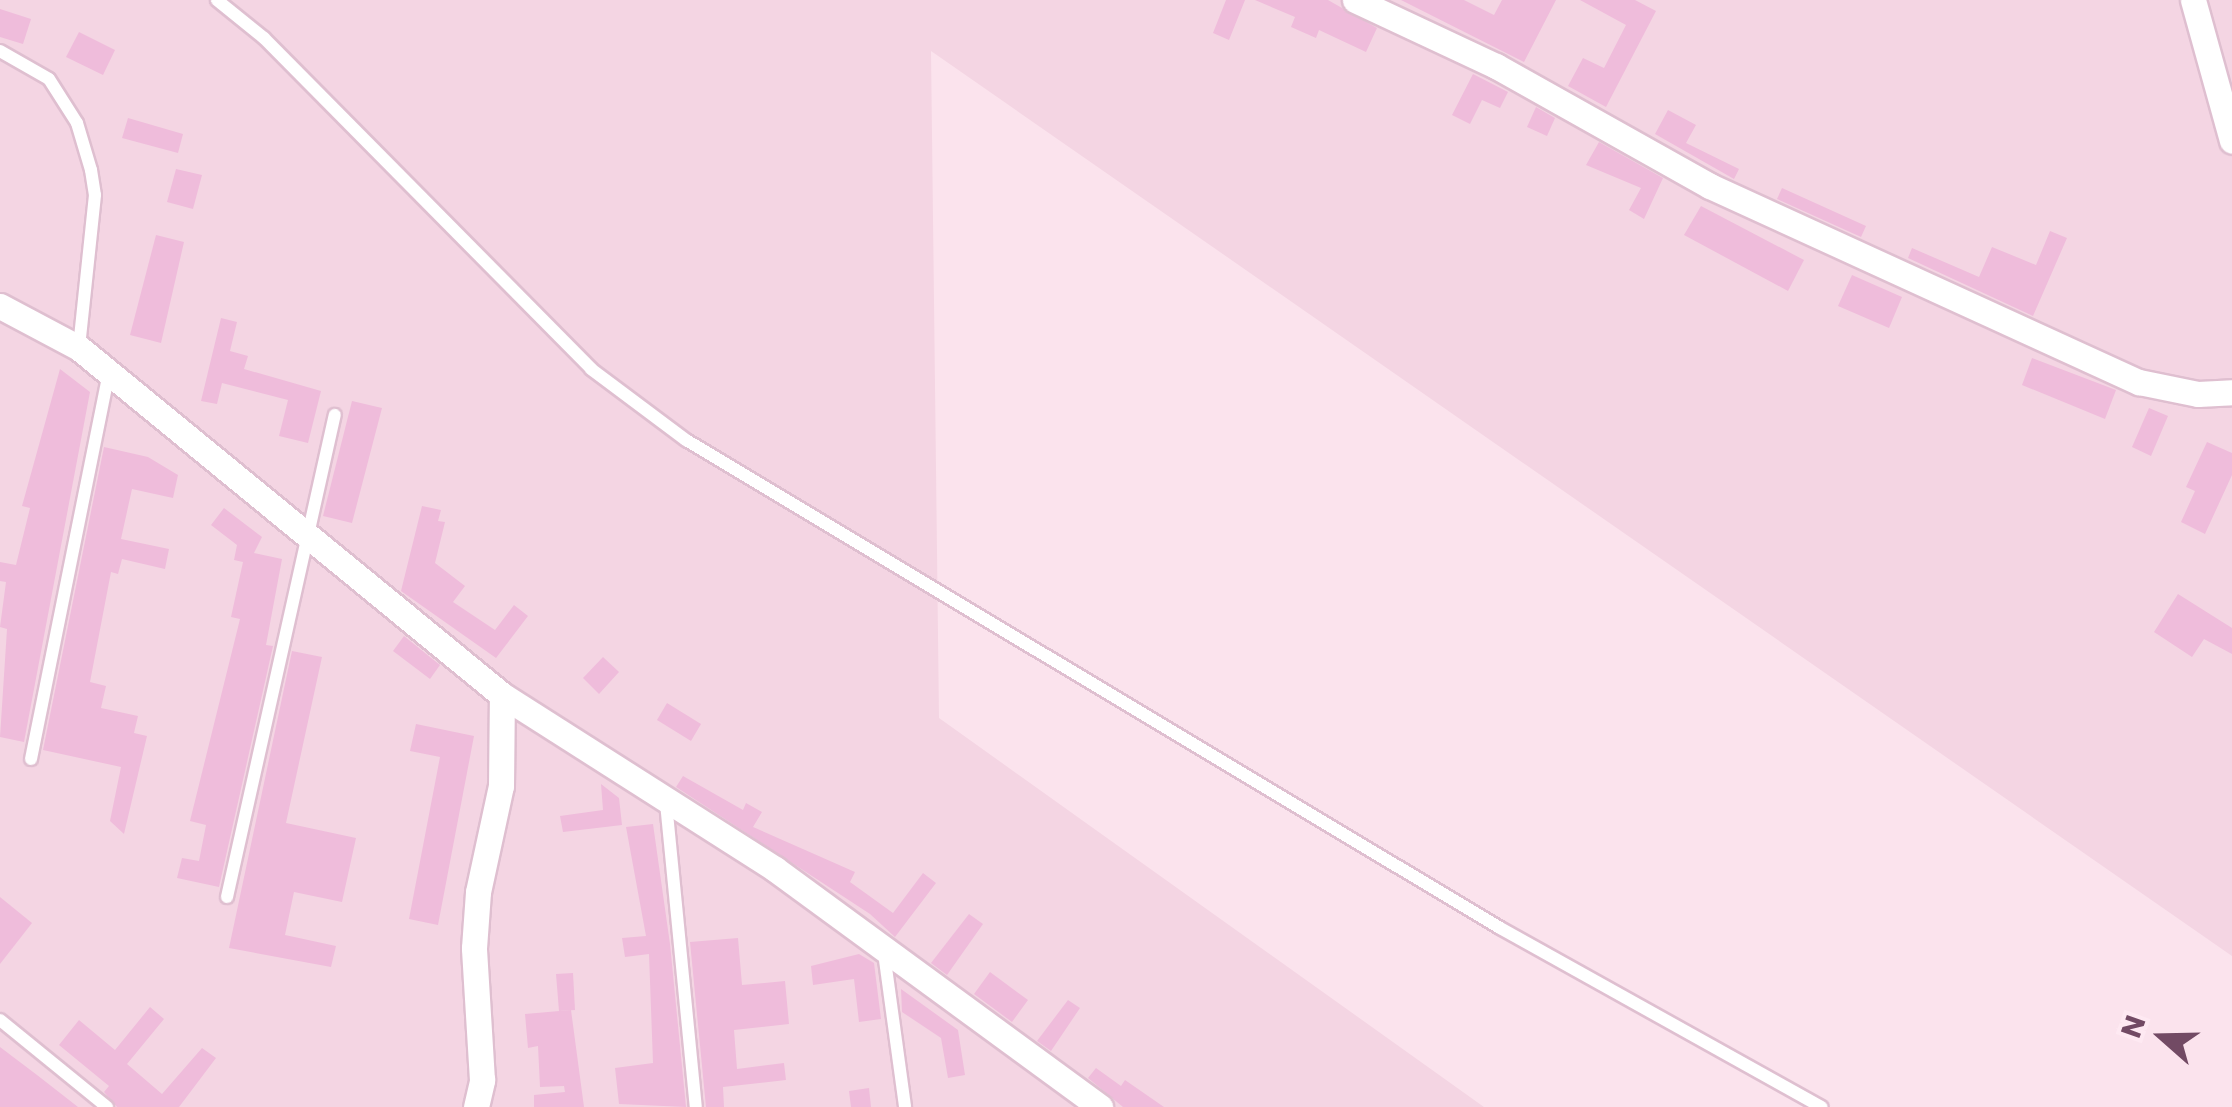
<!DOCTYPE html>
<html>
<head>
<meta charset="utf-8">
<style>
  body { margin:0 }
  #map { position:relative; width:2232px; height:1107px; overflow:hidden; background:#fbe3ed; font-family:Poppins,sans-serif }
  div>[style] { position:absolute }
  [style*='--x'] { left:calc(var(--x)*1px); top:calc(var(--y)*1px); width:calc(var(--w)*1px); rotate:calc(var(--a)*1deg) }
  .residential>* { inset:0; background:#f4d5e3 }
  .building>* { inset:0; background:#efbcdb }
  .roads { filter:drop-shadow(2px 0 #dfbfd0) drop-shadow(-2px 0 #dfbfd0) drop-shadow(0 2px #dfbfd0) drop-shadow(0 -2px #dfbfd0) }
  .service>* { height:12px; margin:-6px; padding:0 6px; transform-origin:6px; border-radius:6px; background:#fff }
  .minor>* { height:25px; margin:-12.5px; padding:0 12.5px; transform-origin:12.5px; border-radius:12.5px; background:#fff }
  span { translate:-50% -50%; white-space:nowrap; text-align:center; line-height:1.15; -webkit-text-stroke:9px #fee9f2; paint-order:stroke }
  .north { position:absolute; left:2112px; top:987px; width:100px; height:100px; -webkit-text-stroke:8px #fee9f2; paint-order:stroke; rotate:290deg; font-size:28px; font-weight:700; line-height:40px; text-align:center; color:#724a64 }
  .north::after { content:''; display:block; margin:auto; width:35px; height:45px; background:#724a64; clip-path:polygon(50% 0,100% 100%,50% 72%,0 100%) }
</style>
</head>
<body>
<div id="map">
  <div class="residential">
    <div style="clip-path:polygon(0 0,2232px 0,2232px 956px,931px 51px,939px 718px,1484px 1107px,0 1107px)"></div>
  </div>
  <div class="building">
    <div style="clip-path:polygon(1226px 0,1245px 0,1229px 40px,1213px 33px)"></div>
    <div style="clip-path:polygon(1255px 0,1328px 0,1377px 28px,1366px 52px,1319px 30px,1316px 38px,1291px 27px,1295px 17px)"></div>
    <div style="clip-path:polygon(1401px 0,1464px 0,1494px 15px,1502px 0,1556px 0,1524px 62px)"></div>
    <div style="clip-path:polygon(1580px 0,1635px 0,1656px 11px,1606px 107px,1568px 86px,1583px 58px,1604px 68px,1626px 25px)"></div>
    <div style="clip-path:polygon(0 9px,31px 19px,23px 44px,0 37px)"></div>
    <div style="clip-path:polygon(79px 32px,115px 50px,103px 75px,66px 57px)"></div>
    <div style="clip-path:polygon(1473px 74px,1508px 92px,1500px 108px,1482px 100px,1470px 124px,1452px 115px)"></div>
    <div style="clip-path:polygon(1536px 107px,1555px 118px,1547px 136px,1527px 127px)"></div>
    <div style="clip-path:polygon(1668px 110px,1696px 125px,1686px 143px,1739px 169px,1734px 179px,1655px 134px)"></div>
    <div style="clip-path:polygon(128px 118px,183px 134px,178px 153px,122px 138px)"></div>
    <div style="clip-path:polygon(1599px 142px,1663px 178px,1644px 219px,1629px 210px,1641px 188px,1586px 165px)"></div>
    <div style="clip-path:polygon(176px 169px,202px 175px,193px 209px,167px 202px)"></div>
    <div style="clip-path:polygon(1782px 188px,1866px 226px,1861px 237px,1777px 199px)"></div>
    <div style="clip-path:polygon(1701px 206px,1804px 260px,1788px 291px,1684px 235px)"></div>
    <div style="clip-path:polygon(2050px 231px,2067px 238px,2033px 316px,1908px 258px,1912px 248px,1979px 277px,1992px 247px,2036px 265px)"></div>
    <div style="clip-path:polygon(156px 235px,184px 242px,161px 343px,130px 335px)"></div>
    <div style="clip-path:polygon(1852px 275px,1902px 297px,1889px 328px,1838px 306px)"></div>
    <div style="clip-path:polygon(221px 318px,237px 322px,230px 351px,248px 356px,244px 369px,321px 391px,308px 443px,279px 436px,288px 400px,222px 383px,217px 404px,201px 401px)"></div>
    <div style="clip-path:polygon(2032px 358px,2116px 390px,2105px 419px,2022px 385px)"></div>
    <div style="clip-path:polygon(60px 369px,90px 392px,24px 742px,0 737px,7px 629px,0 627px,6px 582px,0 581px,0 562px,16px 565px,30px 508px,22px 506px)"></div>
    <div style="clip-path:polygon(352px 401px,382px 408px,352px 523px,323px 516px)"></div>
    <div style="clip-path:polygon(2149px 408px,2168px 416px,2151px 456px,2132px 447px)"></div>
    <div style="clip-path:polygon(2207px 442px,2232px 453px,2232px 475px,2205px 534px,2181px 522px,2195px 491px,2186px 487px)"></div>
    <div style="clip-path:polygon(104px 447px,148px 457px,178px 475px,173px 498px,132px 489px,121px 539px,169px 549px,165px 569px,122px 559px,118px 574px,111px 572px,90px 682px,106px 686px,101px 708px,138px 716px,134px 733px,147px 736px,124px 834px,110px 821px,121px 767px,43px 750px)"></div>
    <div style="clip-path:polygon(422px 506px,441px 510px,438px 521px,445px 522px,435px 563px,465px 586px,453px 602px,495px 630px,514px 605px,528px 616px,496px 658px,401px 591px)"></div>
    <div style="clip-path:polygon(224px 508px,262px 537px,254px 553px,282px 559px,266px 645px,273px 646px,219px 887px,177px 878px,182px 858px,199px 861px,206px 825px,190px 821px,240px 619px,231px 617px,243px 562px,234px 560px,237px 545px,211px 525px)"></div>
    <div style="clip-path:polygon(2178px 594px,2232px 628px,2232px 654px,2204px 639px,2192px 657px,2154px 632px)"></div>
    <div style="clip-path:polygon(404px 636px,440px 665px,430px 679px,393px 651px)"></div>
    <div style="clip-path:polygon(292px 651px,322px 657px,286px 823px,356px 838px,342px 902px,294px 892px,285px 935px,336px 946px,331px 967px,229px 948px)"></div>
    <div style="clip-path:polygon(603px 657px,619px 672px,599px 694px,583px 678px)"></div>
    <div style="clip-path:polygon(667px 703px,701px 724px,691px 741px,657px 720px)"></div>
    <div style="clip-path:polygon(416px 724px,474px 736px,438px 925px,409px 919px,440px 757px,410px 751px)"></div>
    <div style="clip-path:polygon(683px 776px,743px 810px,746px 803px,762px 812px,753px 827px,855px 872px,850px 882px,893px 913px,923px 873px,936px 883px,895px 937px,870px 914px,676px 787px)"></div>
    <div style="clip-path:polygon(601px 784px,619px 798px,622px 825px,563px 832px,560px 816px,603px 810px)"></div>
    <div style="clip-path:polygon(653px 824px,670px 944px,686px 1107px,619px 1104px,615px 1068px,653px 1063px,649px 954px,625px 957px,622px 938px,646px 936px,626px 827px)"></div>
    <div style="clip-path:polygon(0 897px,32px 923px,0 964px)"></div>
    <div style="clip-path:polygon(969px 914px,983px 924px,947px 975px,931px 963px)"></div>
    <div style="clip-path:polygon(738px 938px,742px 985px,785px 981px,789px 1024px,734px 1030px,737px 1069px,784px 1063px,786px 1080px,723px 1087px,724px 1107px,706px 1107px,690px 942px)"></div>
    <div style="clip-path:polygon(859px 954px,874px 963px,881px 1019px,859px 1022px,854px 979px,813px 985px,811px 966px)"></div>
    <div style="clip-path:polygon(990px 972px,1028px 1000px,1012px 1022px,974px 994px)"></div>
    <div style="clip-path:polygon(573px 973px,575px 1010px,559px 1011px,556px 974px)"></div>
    <div style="clip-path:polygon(901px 989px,958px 1030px,965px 1075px,948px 1078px,941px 1038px,902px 1012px)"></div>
    <div style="clip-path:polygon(1068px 1000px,1080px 1008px,1051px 1051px,1037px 1041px)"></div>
    <div style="clip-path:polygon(150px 1007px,164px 1019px,127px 1064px,162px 1094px,202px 1048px,216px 1058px,179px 1107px,117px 1107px,104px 1092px,109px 1086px,59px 1045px,79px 1020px,115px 1050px)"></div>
    <div style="clip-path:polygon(571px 1010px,584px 1107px,534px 1107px,534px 1095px,565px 1092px,564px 1086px,540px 1087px,538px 1046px,528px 1048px,525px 1014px)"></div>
    <div style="clip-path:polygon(0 1047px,37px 1075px,78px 1107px,0 1107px)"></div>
    <div style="clip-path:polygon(1096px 1068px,1121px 1086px,1125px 1080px,1164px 1107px,1123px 1107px,1088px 1078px)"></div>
    <div style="clip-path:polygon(869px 1088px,871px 1107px,851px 1107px,849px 1091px)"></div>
  </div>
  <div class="roads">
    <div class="service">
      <div style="--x:217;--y:0;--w:60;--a:39"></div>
      <div style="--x:264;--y:38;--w:465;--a:45.3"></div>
      <div style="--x:591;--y:369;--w:119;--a:36.8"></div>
      <div style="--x:686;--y:440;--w:949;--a:30.94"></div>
      <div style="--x:1500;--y:928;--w:368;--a:29.1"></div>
      <div style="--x:0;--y:51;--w:56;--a:29.7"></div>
      <div style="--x:49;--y:79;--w:52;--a:57.5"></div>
      <div style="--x:77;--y:123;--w:49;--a:73.4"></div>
      <div style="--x:91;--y:170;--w:25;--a:81"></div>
      <div style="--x:95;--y:195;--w:154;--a:96"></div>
      <div style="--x:31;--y:759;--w:391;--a:-78.6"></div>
      <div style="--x:666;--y:803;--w:305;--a:84.4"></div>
      <div style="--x:227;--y:897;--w:494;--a:-77.4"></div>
      <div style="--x:884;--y:953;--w:155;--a:82.2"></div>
      <div style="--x:0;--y:1020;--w:138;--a:39.1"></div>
    </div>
    <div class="minor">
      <div style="--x:1355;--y:0;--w:156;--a:25.1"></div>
      <div style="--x:1496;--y:66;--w:245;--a:29.3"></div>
      <div style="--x:1710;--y:186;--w:472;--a:24.6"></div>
      <div style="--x:2139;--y:382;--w:60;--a:11.5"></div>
      <div style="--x:2198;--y:394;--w:34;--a:-3"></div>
      <div style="--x:2193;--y:0;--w:146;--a:74.5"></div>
      <div style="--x:0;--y:306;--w:89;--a:28"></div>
      <div style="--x:79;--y:348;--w:547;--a:39.36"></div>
      <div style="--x:502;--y:695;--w:324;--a:32.5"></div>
      <div style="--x:775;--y:869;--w:403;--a:36.2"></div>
      <div style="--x:476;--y:1107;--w:28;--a:-77"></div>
      <div style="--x:482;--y:1080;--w:132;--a:-93.5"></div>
      <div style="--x:474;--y:948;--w:56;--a:-85.9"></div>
      <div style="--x:478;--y:892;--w:108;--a:-77.8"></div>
      <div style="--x:501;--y:786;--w:91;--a:-89.4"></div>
    </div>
  </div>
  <div class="north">N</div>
</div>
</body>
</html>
